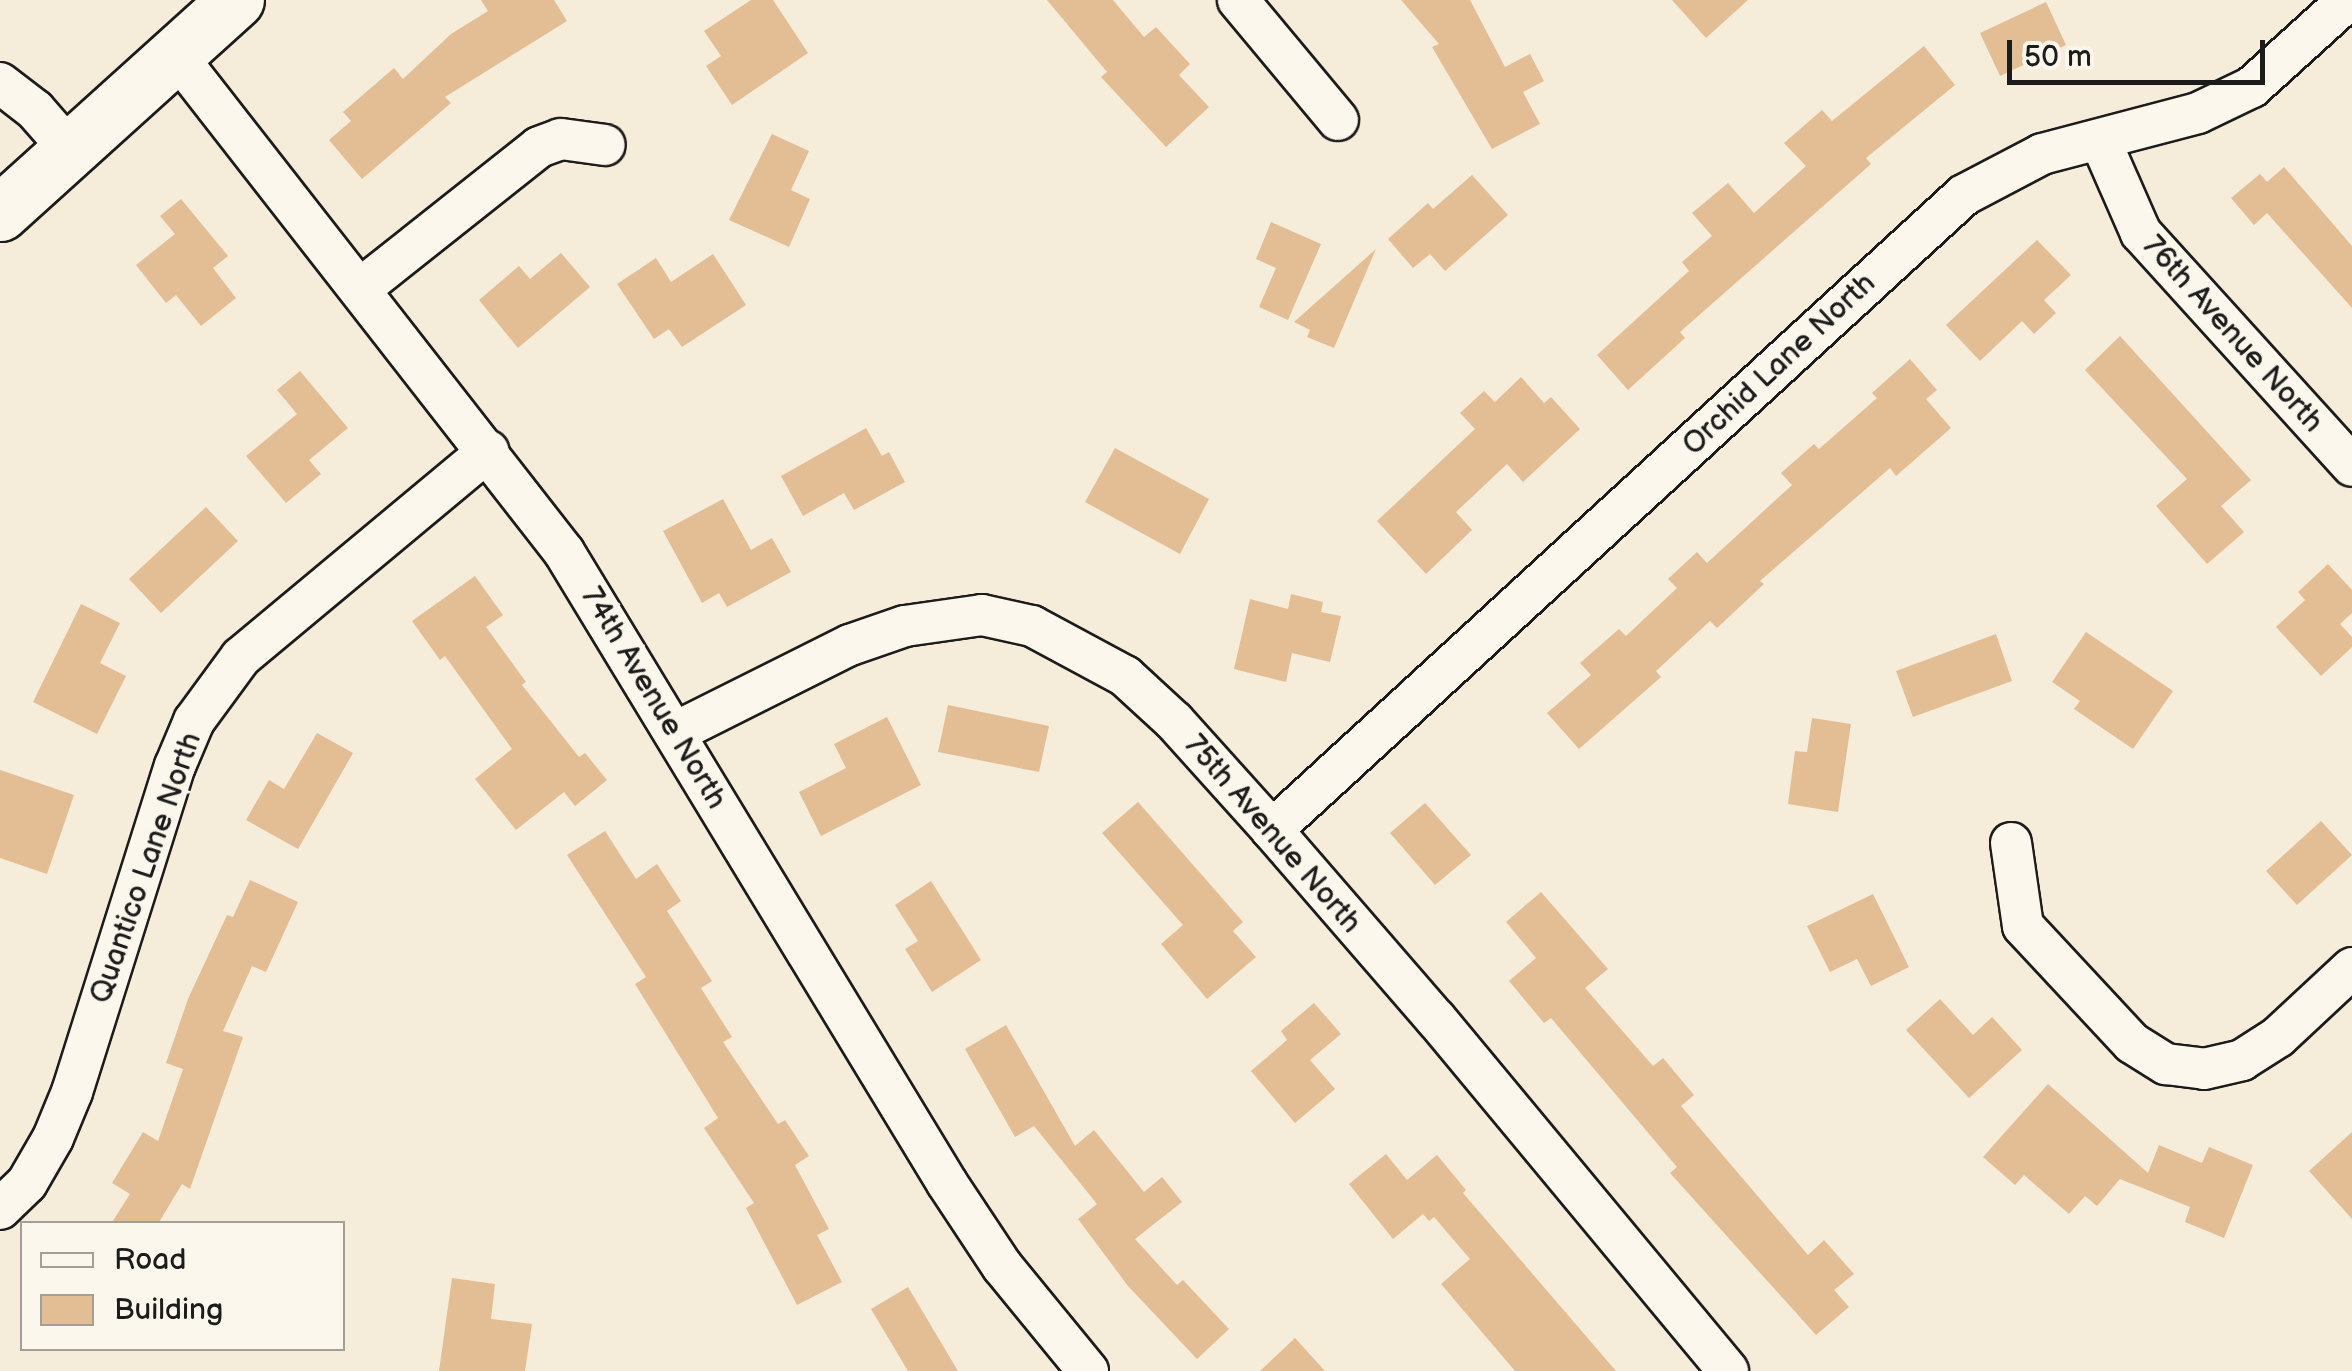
<!DOCTYPE html>
<html>
<head>
<meta charset="utf-8">
<style>
  body { margin:0 }
  #map { position:relative; width:2352px; height:1371px; overflow:hidden; background:#f6ecda; font-family:"Balsamiq Sans",sans-serif }
  div>[style] { position:absolute }
  [style*='--x'] { left:calc(var(--x)*1px); top:calc(var(--y)*1px); width:calc(var(--w)*1px); rotate:calc(var(--a)*1deg) }
  .building>* { inset:0; background:#e3be94 }
  .roads { filter:drop-shadow(2px 0 #1c1c1c) drop-shadow(-2px 0 #1c1c1c) drop-shadow(0 2px #1c1c1c) drop-shadow(0 -2px #1c1c1c) }
  .street>* { height:40px; margin:-20px; padding:0 20px; transform-origin:20px; border-radius:20px; background:#fbf7ec }
  .secondary>* { height:55px; margin:-27.5px; padding:0 27.5px; transform-origin:27.5px; border-radius:27.5px; background:#fbf7ec }
  span { translate:-50% -50%; white-space:nowrap; text-align:center; line-height:1.15; -webkit-text-stroke:10px #fbf7ec; paint-order:stroke }
  .street-label { font-size:30px; color:#1c1c1c }
  .legend { position:absolute; left:20px; top:1221px; width:325px; height:130px; box-sizing:border-box; background:#fbf7ec; border:2px solid #a29f99; margin:0; padding:12px 18px; list-style:none; font-size:30px; color:#1c1c1c }
  .legend li { display:flex; align-items:center; gap:20px; height:50px }
  .legend b { width:50px; border:2px solid #a29f99 }
  .scale { position:absolute; left:2007px; top:40px; width:258px; height:45px; box-sizing:border-box; border:5px solid #1c1c1c; border-top:0; padding-left:12px; font-size:30px; line-height:35px; white-space:nowrap; color:#1c1c1c; -webkit-text-stroke:8px #fbf7ec; paint-order:stroke }
</style>
</head>
<body>
<div id="map">
  <div class="building">
    <div style="clip-path:polygon(481px 0,554px 0,567px 21px,445px 97px,451px 103px,362px 179px,329px 140px,351px 121px,343px 112px,394px 68px,403px 79px,451px 34px,488px 11px)"></div>
    <div style="clip-path:polygon(751px 0,773px 0,808px 53px,732px 105px,706px 66px,721px 56px,704px 31px)"></div>
    <div style="clip-path:polygon(1047px 0,1113px 0,1144px 37px,1156px 27px,1190px 64px,1179px 75px,1209px 107px,1166px 147px,1101px 77px,1107px 72px)"></div>
    <div style="clip-path:polygon(1401px 0,1470px 0,1505px 67px,1530px 54px,1544px 81px,1523px 92px,1540px 124px,1492px 149px,1432px 47px,1439px 44px)"></div>
    <div style="clip-path:polygon(1672px 0,1748px 0,1706px 38px)"></div>
    <div style="clip-path:polygon(2046px 2px,2066px 45px,2000px 76px,1980px 33px)"></div>
    <div style="clip-path:polygon(1924px 46px,1955px 85px,1866px 158px,1871px 164px,1680px 332px,1685px 338px,1628px 390px,1597px 355px,1689px 271px,1682px 262px,1712px 236px,1692px 213px,1728px 183px,1754px 213px,1806px 166px,1784px 143px,1822px 110px,1832px 121px)"></div>
    <div style="clip-path:polygon(772px 134px,809px 151px,791px 190px,810px 199px,789px 247px,729px 220px)"></div>
    <div style="clip-path:polygon(2284px 167px,2352px 246px,2352px 308px,2267px 213px,2254px 225px,2231px 198px,2260px 174px,2267px 182px)"></div>
    <div style="clip-path:polygon(1472px 175px,1508px 215px,1445px 271px,1430px 254px,1413px 268px,1388px 239px,1428px 203px,1433px 209px)"></div>
    <div style="clip-path:polygon(181px 199px,228px 256px,213px 268px,236px 298px,201px 326px,176px 295px,166px 303px,136px 265px,175px 234px,160px 216px)"></div>
    <div style="clip-path:polygon(1271px 222px,1321px 244px,1288px 320px,1259px 307px,1276px 268px,1256px 259px)"></div>
    <div style="clip-path:polygon(2037px 240px,2071px 275px,2044px 300px,2056px 313px,2034px 334px,2022px 321px,1980px 361px,1946px 325px)"></div>
    <div style="clip-path:polygon(1376px 249px,1334px 348px,1307px 337px,1310px 330px,1294px 322px)"></div>
    <div style="clip-path:polygon(561px 253px,590px 287px,518px 348px,479px 300px,519px 266px,530px 279px)"></div>
    <div style="clip-path:polygon(713px 254px,746px 305px,682px 347px,669px 329px,654px 339px,617px 284px,656px 258px,671px 282px)"></div>
    <div style="clip-path:polygon(2120px 336px,2251px 480px,2221px 506px,2244px 532px,2207px 564px,2156px 506px,2187px 479px,2085px 370px)"></div>
    <div style="clip-path:polygon(1910px 359px,1937px 390px,1926px 399px,1951px 428px,1896px 476px,1890px 468px,1760px 581px,1764px 584px,1717px 628px,1710px 621px,1656px 671px,1661px 677px,1579px 749px,1547px 713px,1591px 675px,1580px 663px,1619px 629px,1626px 636px,1677px 588px,1668px 579px,1697px 552px,1707px 563px,1792px 485px,1781px 473px,1814px 444px,1819px 449px,1877px 398px,1872px 393px)"></div>
    <div style="clip-path:polygon(300px 371px,348px 428px,309px 460px,321px 474px,286px 503px,246px 456px,297px 414px,277px 390px)"></div>
    <div style="clip-path:polygon(1521px 377px,1544px 403px,1551px 397px,1580px 429px,1523px 482px,1507px 464px,1456px 512px,1472px 530px,1426px 574px,1377px 521px,1475px 429px,1460px 413px,1484px 391px,1495px 402px)"></div>
    <div style="clip-path:polygon(866px 428px,882px 456px,889px 452px,905px 482px,854px 510px,844px 493px,803px 516px,781px 476px)"></div>
    <div style="clip-path:polygon(1115px 448px,1209px 499px,1180px 554px,1085px 502px)"></div>
    <div style="clip-path:polygon(723px 499px,751px 550px,772px 538px,791px 572px,727px 607px,719px 593px,702px 603px,663px 531px)"></div>
    <div style="clip-path:polygon(206px 507px,238px 541px,161px 613px,129px 579px)"></div>
    <div style="clip-path:polygon(2328px 564px,2352px 590px,2352px 613px,2340px 624px,2352px 637px,2352px 647px,2321px 676px,2276px 627px,2305px 600px,2298px 592px)"></div>
    <div style="clip-path:polygon(475px 576px,503px 615px,486px 627px,526px 682px,522px 685px,579px 757px,585px 753px,607px 780px,575px 806px,564px 792px,516px 830px,475px 779px,512px 749px,445px 656px,440px 660px,412px 621px)"></div>
    <div style="clip-path:polygon(1291px 594px,1323px 602px,1321px 612px,1341px 616px,1330px 662px,1292px 653px,1286px 682px,1234px 669px,1250px 599px,1288px 609px)"></div>
    <div style="clip-path:polygon(81px 604px,120px 623px,100px 663px,126px 676px,97px 734px,33px 702px)"></div>
    <div style="clip-path:polygon(2086px 632px,2173px 691px,2133px 749px,2074px 709px,2080px 701px,2052px 682px)"></div>
    <div style="clip-path:polygon(1996px 634px,2012px 681px,1913px 717px,1896px 671px)"></div>
    <div style="clip-path:polygon(948px 705px,1049px 726px,1039px 772px,938px 752px)"></div>
    <div style="clip-path:polygon(887px 717px,921px 785px,821px 836px,799px 792px,846px 768px,834px 744px)"></div>
    <div style="clip-path:polygon(1812px 718px,1851px 724px,1838px 812px,1788px 804px,1795px 751px,1807px 752px)"></div>
    <div style="clip-path:polygon(317px 733px,353px 753px,298px 849px,246px 820px,269px 780px,284px 789px)"></div>
    <div style="clip-path:polygon(0 770px,74px 795px,47px 874px,0 858px)"></div>
    <div style="clip-path:polygon(1138px 802px,1243px 922px,1233px 931px,1256px 957px,1207px 999px,1161px 944px,1183px 925px,1102px 833px)"></div>
    <div style="clip-path:polygon(1425px 803px,1471px 855px,1435px 885px,1390px 833px)"></div>
    <div style="clip-path:polygon(2321px 821px,2352px 855px,2297px 905px,2266px 871px)"></div>
    <div style="clip-path:polygon(605px 831px,636px 879px,657px 864px,681px 901px,667px 911px,712px 981px,701px 988px,732px 1037px,723px 1042px,778px 1124px,785px 1120px,809px 1156px,795px 1165px,829px 1229px,817px 1235px,842px 1282px,797px 1305px,746px 1208px,754px 1203px,704px 1128px,718px 1118px,635px 984px,646px 977px,567px 855px)"></div>
    <div style="clip-path:polygon(250px 880px,298px 902px,266px 972px,252px 966px,223px 1031px,243px 1037px,190px 1189px,182px 1184px,158px 1224px,111px 1224px,130px 1194px,112px 1183px,143px 1132px,158px 1141px,183px 1069px,166px 1063px,188px 999px,227px 915px,233px 917px)"></div>
    <div style="clip-path:polygon(931px 881px,981px 960px,932px 992px,905px 949px,918px 941px,895px 905px)"></div>
    <div style="clip-path:polygon(1541px 892px,1608px 969px,1585px 988px,1653px 1066px,1663px 1058px,1694px 1095px,1681px 1106px,1808px 1255px,1824px 1240px,1854px 1274px,1834px 1290px,1849px 1307px,1816px 1335px,1670px 1173px,1677px 1167px,1551px 1018px,1544px 1023px,1509px 981px,1536px 958px,1506px 922px)"></div>
    <div style="clip-path:polygon(1873px 894px,1909px 967px,1871px 986px,1857px 959px,1830px 972px,1807px 926px)"></div>
    <div style="clip-path:polygon(1940px 999px,1973px 1035px,1992px 1017px,2022px 1050px,1969px 1098px,1906px 1030px)"></div>
    <div style="clip-path:polygon(1314px 1003px,1341px 1034px,1310px 1060px,1335px 1089px,1295px 1123px,1251px 1071px,1287px 1040px,1281px 1031px)"></div>
    <div style="clip-path:polygon(1006px 1025px,1075px 1146px,1094px 1130px,1144px 1192px,1162px 1177px,1182px 1202px,1135px 1239px,1177px 1285px,1183px 1280px,1229px 1329px,1197px 1359px,1128px 1286px,1078px 1219px,1097px 1204px,1034px 1126px,1015px 1137px,965px 1049px)"></div>
    <div style="clip-path:polygon(2048px 1084px,2148px 1173px,2159px 1145px,2202px 1163px,2209px 1147px,2253px 1165px,2224px 1238px,2185px 1222px,2190px 1207px,2120px 1179px,2097px 1206px,2085px 1196px,2069px 1214px,2024px 1175px,2015px 1185px,1983px 1157px)"></div>
    <div style="clip-path:polygon(2352px 1132px,2352px 1219px,2309px 1171px)"></div>
    <div style="clip-path:polygon(1386px 1154px,1407px 1180px,1437px 1155px,1466px 1190px,1463px 1193px,1616px 1371px,1515px 1371px,1441px 1284px,1470px 1259px,1434px 1217px,1429px 1221px,1423px 1214px,1393px 1239px,1349px 1184px)"></div>
    <div style="clip-path:polygon(452px 1278px,495px 1284px,491px 1319px,532px 1324px,525px 1371px,439px 1371px)"></div>
    <div style="clip-path:polygon(908px 1287px,958px 1371px,908px 1371px,871px 1309px)"></div>
    <div style="clip-path:polygon(1295px 1338px,1325px 1371px,1260px 1371px)"></div>
  </div>
  <div class="roads">
    <div class="street">
      <div style="--x:1238;--y:0;--w:156;--a:50.2"></div>
      <div style="--x:176;--y:55;--w:631;--a:52.02"></div>
      <div style="--x:564;--y:552;--w:738;--a:58.74"></div>
      <div style="--x:947;--y:1183;--w:100;--a:56.5"></div>
      <div style="--x:1002;--y:1266;--w:136;--a:50.7"></div>
      <div style="--x:0;--y:83;--w:44;--a:37.6"></div>
      <div style="--x:35;--y:110;--w:53;--a:48.8"></div>
      <div style="--x:2101;--y:142;--w:99;--a:66.3"></div>
      <div style="--x:2141;--y:233;--w:314;--a:47.8"></div>
      <div style="--x:360;--y:289;--w:228;--a:-38.4"></div>
      <div style="--x:539;--y:147;--w:23;--a:-20"></div>
      <div style="--x:561;--y:139;--w:44;--a:7.8"></div>
      <div style="--x:676;--y:732;--w:195;--a:-26.6"></div>
      <div style="--x:850;--y:645;--w:58;--a:-19.1"></div>
      <div style="--x:905;--y:626;--w:78;--a:-8.1"></div>
      <div style="--x:982;--y:615;--w:51;--a:12.4"></div>
      <div style="--x:1032;--y:626;--w:106;--a:28.3"></div>
      <div style="--x:1125;--y:676;--w:67;--a:42.6"></div>
      <div style="--x:1174;--y:721;--w:147;--a:48"></div>
      <div style="--x:1272;--y:830;--w:250;--a:49.1"></div>
      <div style="--x:1436;--y:1019;--w:457;--a:50.3"></div>
      <div style="--x:1272;--y:830;--w:939;--a:-42.54"></div>
      <div style="--x:1964;--y:195;--w:88;--a:-27.7"></div>
      <div style="--x:2042;--y:154;--w:161;--a:-14.7"></div>
      <div style="--x:2198;--y:113;--w:60;--a:-25.7"></div>
      <div style="--x:2252;--y:87;--w:130;--a:-42.2"></div>
      <div style="--x:2011;--y:843;--w:84;--a:81.8"></div>
      <div style="--x:2023;--y:926;--w:160;--a:47"></div>
      <div style="--x:2132;--y:1043;--w:40;--a:32"></div>
      <div style="--x:2166;--y:1064;--w:38;--a:7"></div>
      <div style="--x:2204;--y:1069;--w:39;--a:-13"></div>
      <div style="--x:2242;--y:1060;--w:43;--a:-32.6"></div>
      <div style="--x:2278;--y:1037;--w:101;--a:-43"></div>
      <div style="--x:0;--y:1209;--w:37;--a:-44"></div>
      <div style="--x:27;--y:1183;--w:52;--a:-60"></div>
      <div style="--x:53;--y:1138;--w:50;--a:-67.6"></div>
      <div style="--x:72;--y:1092;--w:342;--a:-72.5"></div>
      <div style="--x:175;--y:766;--w:49;--a:-67.1"></div>
      <div style="--x:194;--y:721;--w:79;--a:-53.7"></div>
      <div style="--x:241;--y:657;--w:322;--a:-39.8"></div>
    </div>
    <div class="secondary">
      <div style="--x:0;--y:213;--w:318;--a:-42.1"></div>
    </div>
  </div>
  <div class="street-label">
    <span style="left:2233px;top:334px;rotate:48deg">76th Avenue North</span>
    <span style="left:1779px;top:364px;rotate:-43deg">Orchid Lane North</span>
    <span style="left:654px;top:698px;rotate:59deg">74th Avenue North</span>
    <span style="left:1273px;top:834px;rotate:49deg">75th Avenue North</span>
    <span style="left:146px;top:868px;rotate:-71deg">Quantico Lane North</span>
  </div>
  <ul class="legend">
  <li><b style="height:12px;background:#fbf7ec"></b>Road</li>
  <li><b style="height:28px;background:#e3be94"></b>Building</li>
  </ul>
  <div class="scale">50 m</div>
</div>
</body>
</html>
